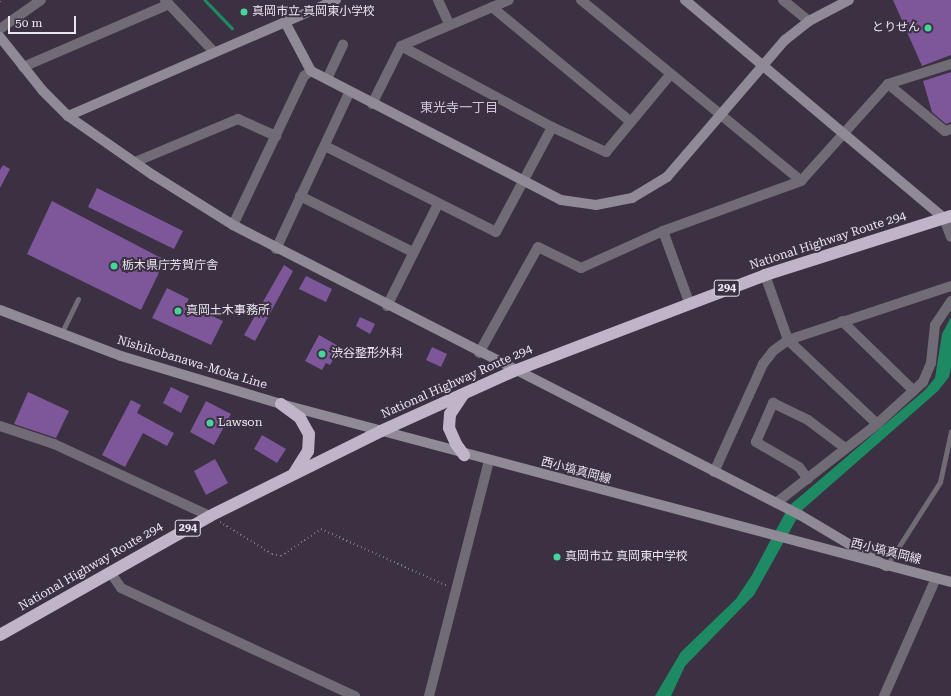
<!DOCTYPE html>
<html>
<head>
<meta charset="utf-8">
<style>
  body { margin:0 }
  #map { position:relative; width:951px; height:696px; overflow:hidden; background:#3b3142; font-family:"Roboto Serif","Noto Sans JP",serif }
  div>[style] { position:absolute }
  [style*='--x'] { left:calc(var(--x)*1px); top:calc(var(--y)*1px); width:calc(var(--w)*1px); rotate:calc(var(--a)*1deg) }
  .water>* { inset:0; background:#1e8a63 }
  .stream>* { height:2.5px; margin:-1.25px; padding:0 1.25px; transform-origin:1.25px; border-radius:1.25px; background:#1e8a63 }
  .building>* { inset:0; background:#7e569a }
  .path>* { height:1.5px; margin-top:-0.75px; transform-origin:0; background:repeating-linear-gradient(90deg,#7f7685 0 1px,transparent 0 4px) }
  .lane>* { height:5px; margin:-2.5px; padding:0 2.5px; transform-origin:2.5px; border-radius:2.5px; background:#706b74 }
  .street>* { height:10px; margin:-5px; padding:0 5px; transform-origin:5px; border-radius:5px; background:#706b74 }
  .secondary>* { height:10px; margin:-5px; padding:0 5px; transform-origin:5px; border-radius:5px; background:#908996 }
  .highway>* { height:12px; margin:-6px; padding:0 6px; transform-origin:6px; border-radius:6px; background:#bfb4c8 }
  .dots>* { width:11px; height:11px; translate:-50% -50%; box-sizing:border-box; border:2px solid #3b3142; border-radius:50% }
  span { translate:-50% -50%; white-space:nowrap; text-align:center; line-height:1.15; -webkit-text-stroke:4px #3b3142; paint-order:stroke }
  .shield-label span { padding:1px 3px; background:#3b3142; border:1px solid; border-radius:3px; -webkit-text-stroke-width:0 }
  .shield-label { font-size:11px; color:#ebe5f0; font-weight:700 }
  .poi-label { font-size:12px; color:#ebe5f0 }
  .left { translate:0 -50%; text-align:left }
  .right { translate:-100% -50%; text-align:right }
  .street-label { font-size:12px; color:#ebe5f0 }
  .neighbourhood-label { font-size:13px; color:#d0c5d9 }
  .scale { position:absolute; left:8px; top:16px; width:68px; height:18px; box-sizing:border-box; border:2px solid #ebe5f0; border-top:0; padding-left:5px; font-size:12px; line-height:14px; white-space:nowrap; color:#ebe5f0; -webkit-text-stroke:3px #3b3142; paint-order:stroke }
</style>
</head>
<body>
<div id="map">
  <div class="water">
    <div style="clip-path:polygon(951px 317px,951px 367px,949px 377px,938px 391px,801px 511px,754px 595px,685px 666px,671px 696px,655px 696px,681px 652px,736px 599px,752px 575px,789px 506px,925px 390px,935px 378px,942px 334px)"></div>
  </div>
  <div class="stream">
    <div style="--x:205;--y:0;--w:39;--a:46"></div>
  </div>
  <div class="building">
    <div style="clip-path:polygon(893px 0,951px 0,951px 55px,922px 66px)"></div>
    <div style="clip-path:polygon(951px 72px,951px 122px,946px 124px,932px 112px,923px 81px)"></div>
    <div style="clip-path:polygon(3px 165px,10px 169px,0 188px,0 170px)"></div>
    <div style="clip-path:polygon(97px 188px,183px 231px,174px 249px,88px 207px)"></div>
    <div style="clip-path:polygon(52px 201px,165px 260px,141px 310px,27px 254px)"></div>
    <div style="clip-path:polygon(284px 265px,293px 271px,255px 341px,244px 335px)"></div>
    <div style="clip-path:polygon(306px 276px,332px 289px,326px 302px,299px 289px)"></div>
    <div style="clip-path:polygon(167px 288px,189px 299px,186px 304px,223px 321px,211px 345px,152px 318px)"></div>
    <div style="clip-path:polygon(360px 317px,375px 324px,370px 334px,356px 326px)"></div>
    <div style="clip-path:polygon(319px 335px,340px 347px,330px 365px,326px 363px,322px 370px,305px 361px)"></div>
    <div style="clip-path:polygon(432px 347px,447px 354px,441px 367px,426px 360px)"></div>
    <div style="clip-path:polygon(171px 387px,189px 396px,181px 413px,163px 403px)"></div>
    <div style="clip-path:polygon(28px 392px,69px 411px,56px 438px,14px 424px)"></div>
    <div style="clip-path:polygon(131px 400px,141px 405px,137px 413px,174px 433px,167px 446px,143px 433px,125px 467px,102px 455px)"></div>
    <div style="clip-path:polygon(206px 401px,231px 414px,214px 445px,190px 432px)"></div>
    <div style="clip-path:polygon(262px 435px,286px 449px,277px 463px,254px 449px)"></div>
    <div style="clip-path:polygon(215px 459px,228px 483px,206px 495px,194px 471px)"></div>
  </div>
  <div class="path">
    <div style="--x:0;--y:2;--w:4;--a:-34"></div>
    <div style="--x:220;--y:522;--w:61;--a:31.6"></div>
    <div style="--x:272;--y:554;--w:9;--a:13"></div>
    <div style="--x:281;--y:556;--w:48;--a:-34"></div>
    <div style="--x:321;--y:529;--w:138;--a:24.3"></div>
  </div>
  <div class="lane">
    <div style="--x:61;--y:334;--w:39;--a:-64"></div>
    <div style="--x:887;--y:565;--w:98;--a:-57.4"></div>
    <div style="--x:940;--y:482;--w:52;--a:-77.8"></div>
  </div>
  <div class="street">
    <div style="--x:165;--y:0;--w:71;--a:46.7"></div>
    <div style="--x:438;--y:0;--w:26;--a:65"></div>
    <div style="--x:581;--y:0;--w:285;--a:39.4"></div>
    <div style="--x:783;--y:0;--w:33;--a:39"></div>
    <div style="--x:492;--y:7;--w:179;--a:39.6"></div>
    <div style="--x:0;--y:29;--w:50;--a:-35.3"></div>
    <div style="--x:401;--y:46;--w:171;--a:28.2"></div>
    <div style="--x:552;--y:127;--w:60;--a:24.8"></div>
    <div style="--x:606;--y:152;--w:100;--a:-50.3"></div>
    <div style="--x:23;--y:67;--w:159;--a:-23.3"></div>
    <div style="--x:327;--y:79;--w:38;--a:-65"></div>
    <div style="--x:888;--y:84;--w:74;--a:39.5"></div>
    <div style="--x:945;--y:131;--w:6;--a:-18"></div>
    <div style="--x:372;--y:104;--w:65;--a:-63.4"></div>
    <div style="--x:401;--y:46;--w:117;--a:-23.1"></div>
    <div style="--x:325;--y:146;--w:191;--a:26.7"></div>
    <div style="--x:496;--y:232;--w:119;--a:-61.9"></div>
    <div style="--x:135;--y:162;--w:112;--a:-22.7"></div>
    <div style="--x:238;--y:119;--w:42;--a:24.1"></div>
    <div style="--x:300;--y:196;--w:126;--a:26.4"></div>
    <div style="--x:944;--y:218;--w:20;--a:70"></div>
    <div style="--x:233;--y:225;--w:165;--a:-64.5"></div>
    <div style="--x:304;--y:76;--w:9;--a:-36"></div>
    <div style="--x:663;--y:231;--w:76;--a:69.9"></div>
    <div style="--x:276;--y:249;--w:172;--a:-64.9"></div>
    <div style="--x:765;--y:275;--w:69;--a:70.5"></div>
    <div style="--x:788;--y:340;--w:122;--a:43.3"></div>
    <div style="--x:387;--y:306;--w:114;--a:-63.4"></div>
    <div style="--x:842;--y:321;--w:100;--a:44.2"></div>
    <div style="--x:479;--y:353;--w:121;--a:-60.9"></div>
    <div style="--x:538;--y:247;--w:48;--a:26"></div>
    <div style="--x:581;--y:268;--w:90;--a:-24.3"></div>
    <div style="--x:663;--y:231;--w:147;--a:-19.9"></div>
    <div style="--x:801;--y:181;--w:130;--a:-48.1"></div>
    <div style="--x:888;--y:84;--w:66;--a:-17.6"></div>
    <div style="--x:0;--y:426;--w:57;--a:18.4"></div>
    <div style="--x:54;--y:444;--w:172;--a:24.8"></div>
    <div style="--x:714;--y:472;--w:119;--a:-65.6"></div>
    <div style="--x:763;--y:364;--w:16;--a:-52"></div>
    <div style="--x:773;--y:351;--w:19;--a:-36"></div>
    <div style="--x:788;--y:340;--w:172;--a:-18.3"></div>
    <div style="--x:808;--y:479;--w:15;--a:-127"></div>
    <div style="--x:799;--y:467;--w:50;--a:-149.8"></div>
    <div style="--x:756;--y:442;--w:43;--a:-66.4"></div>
    <div style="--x:773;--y:403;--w:39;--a:26"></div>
    <div style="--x:808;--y:420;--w:46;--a:37.1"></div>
    <div style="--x:776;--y:503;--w:128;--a:-38"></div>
    <div style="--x:877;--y:424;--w:62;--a:-42.4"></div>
    <div style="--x:923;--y:382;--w:21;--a:-67"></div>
    <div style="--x:931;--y:363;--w:38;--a:-84"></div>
    <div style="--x:935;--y:325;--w:29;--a:-56"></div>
    <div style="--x:110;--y:572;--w:19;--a:55"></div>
    <div style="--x:121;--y:588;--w:258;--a:24.8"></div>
    <div style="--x:429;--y:696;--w:243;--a:-75.7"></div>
    <div style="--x:884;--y:696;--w:129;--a:-66.2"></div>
  </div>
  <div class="secondary">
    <div style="--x:685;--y:0;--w:339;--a:40.1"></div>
    <div style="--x:285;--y:22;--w:55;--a:62"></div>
    <div style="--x:311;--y:71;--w:281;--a:27.3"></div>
    <div style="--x:561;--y:200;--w:35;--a:8"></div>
    <div style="--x:596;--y:205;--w:37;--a:-11"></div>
    <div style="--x:632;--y:198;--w:41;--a:-31"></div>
    <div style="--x:667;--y:177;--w:181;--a:-49.3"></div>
    <div style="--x:785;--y:40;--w:31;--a:-38"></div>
    <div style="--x:809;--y:21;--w:45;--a:-27.7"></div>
    <div style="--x:0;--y:37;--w:69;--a:51.5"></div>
    <div style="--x:43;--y:91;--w:35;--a:45"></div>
    <div style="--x:68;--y:116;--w:103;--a:34.8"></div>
    <div style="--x:153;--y:175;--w:94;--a:32"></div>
    <div style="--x:233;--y:225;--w:637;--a:27.09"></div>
    <div style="--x:800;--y:515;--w:100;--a:30.7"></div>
    <div style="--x:68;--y:116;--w:292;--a:-23.4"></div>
    <div style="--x:0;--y:310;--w:129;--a:20.8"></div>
    <div style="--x:121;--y:356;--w:167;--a:16.7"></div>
    <div style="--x:281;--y:404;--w:693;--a:14.88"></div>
  </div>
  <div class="highway">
    <div style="--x:463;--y:395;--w:23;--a:124"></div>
    <div style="--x:450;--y:414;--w:14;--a:94"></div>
    <div style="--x:449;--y:428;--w:17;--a:66"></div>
    <div style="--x:456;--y:444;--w:14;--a:54"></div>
    <div style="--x:281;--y:404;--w:24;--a:36"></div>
    <div style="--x:300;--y:418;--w:18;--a:61"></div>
    <div style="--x:309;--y:434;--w:17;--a:93"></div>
    <div style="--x:308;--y:451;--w:26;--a:122"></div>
    <div style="--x:0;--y:635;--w:241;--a:-29.5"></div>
    <div style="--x:210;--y:516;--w:191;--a:-26.4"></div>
    <div style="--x:381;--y:431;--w:146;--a:-24.3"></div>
    <div style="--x:514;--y:371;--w:269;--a:-20.9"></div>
    <div style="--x:765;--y:275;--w:195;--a:-17.6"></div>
  </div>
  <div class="dots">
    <div style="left:244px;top:12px;background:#47d49d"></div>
    <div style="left:928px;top:28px;background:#47d49d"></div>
    <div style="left:114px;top:266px;background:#47d49d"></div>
    <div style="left:178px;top:311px;background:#47d49d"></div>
    <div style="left:322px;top:354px;background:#47d49d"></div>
    <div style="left:210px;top:423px;background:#47d49d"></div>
    <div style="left:557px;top:557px;background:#47d49d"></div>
  </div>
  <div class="shield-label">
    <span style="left:727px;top:288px">294</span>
    <span style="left:188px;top:528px">294</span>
  </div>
  <div class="poi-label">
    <span class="left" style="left:252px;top:12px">真岡市立 真岡東小学校</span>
    <span class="right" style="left:920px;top:28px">とりせん</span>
    <span class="left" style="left:122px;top:266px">栃木県庁芳賀庁舎</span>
    <span class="left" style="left:186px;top:311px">真岡土木事務所</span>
    <span class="left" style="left:331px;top:354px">渋谷整形外科</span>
    <span class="left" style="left:218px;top:423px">Lawson</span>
    <span class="left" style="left:565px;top:557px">真岡市立 真岡東中学校</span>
  </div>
  <div class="street-label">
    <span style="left:828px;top:241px;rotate:-18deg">National Highway Route 294</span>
    <span style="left:192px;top:363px;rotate:17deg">Nishikobanawa-Moka Line</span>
    <span style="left:457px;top:382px;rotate:-24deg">National Highway Route 294</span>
    <span style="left:576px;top:471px;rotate:15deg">西小塙真岡線</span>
    <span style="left:886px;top:552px;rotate:14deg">西小塙真岡線</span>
    <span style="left:91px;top:567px;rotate:-30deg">National Highway Route 294</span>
  </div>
  <div class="neighbourhood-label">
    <span style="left:459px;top:108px">東光寺一丁目</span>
  </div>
  <div class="scale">50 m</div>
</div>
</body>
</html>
